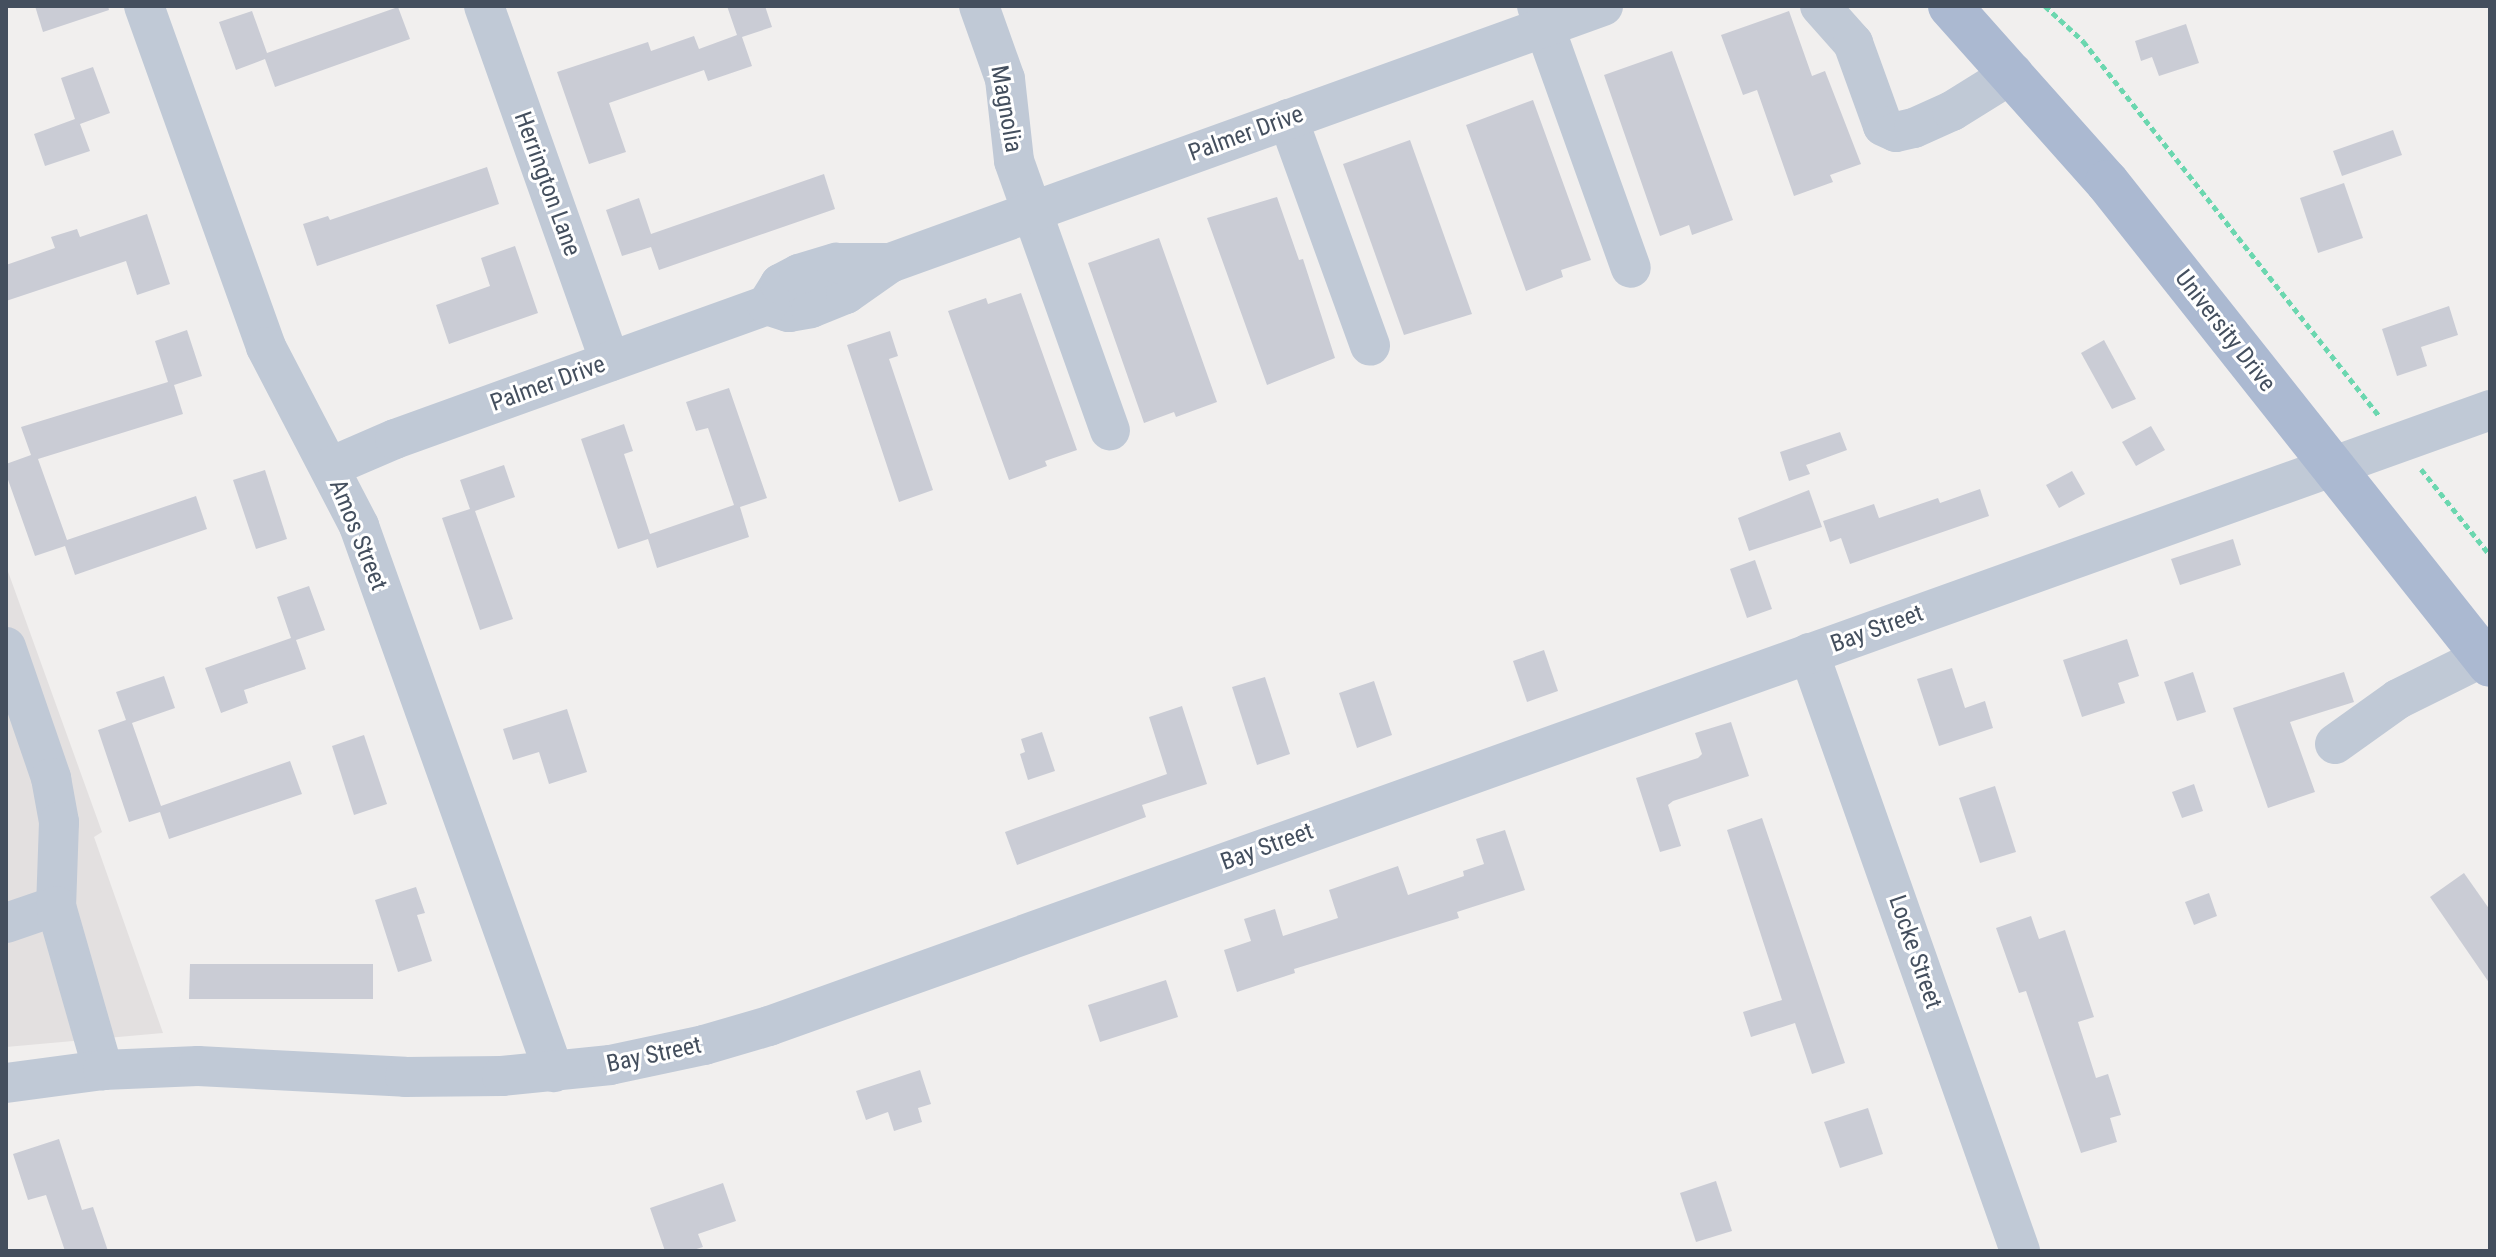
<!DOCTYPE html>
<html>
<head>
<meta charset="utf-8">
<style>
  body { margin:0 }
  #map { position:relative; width:2496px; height:1257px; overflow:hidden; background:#f1efee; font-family:"Roboto Condensed",sans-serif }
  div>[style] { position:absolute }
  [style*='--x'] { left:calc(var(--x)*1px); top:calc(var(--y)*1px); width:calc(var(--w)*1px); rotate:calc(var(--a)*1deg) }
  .education>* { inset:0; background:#e3e0e0 }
  .building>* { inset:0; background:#caccd5 }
  .path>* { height:5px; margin-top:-2.5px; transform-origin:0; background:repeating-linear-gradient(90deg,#6bd7af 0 6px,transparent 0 10px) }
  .minor>* { height:40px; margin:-20px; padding:0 20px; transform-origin:20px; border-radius:20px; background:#c0c9d6 }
  .major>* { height:44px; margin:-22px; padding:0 22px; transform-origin:22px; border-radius:22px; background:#abb9d1 }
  span { translate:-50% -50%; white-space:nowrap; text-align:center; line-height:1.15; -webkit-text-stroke:6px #fff; paint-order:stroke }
  .street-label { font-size:24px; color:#444f5e }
  .frame { position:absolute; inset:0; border:8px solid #444f5e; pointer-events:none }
</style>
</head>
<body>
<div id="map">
  <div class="education">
    <div style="clip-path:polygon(6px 566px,102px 832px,94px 837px,163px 1033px,6px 1047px)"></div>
  </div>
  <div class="building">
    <div style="clip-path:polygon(35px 6px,108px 6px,109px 10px,43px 32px)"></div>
    <div style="clip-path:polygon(727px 6px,765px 6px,772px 27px,742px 37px,752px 66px,708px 81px,704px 70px,609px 103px,626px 152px,589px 164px,557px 72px,648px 42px,651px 51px,694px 36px,699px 49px,737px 35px)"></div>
    <div style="clip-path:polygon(398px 7px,410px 39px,275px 87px,265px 59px,236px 70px,219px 22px,252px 11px,267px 53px)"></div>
    <div style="clip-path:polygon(1789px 11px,1812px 76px,1825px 71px,1861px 164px,1830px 175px,1833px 182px,1794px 196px,1757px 90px,1743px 95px,1721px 35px)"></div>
    <div style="clip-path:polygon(2186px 24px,2199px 63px,2159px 76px,2152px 57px,2141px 61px,2135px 41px)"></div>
    <div style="clip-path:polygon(1672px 51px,1733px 220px,1692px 235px,1689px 225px,1660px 236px,1604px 75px)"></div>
    <div style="clip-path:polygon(93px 67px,110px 113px,80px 124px,90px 151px,45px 166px,34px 134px,75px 119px,61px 78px)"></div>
    <div style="clip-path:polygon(1533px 100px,1591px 260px,1561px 270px,1563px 277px,1526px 291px,1466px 125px)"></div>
    <div style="clip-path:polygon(2393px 130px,2402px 155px,2342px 176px,2333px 151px)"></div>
    <div style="clip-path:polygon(1410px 140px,1472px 314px,1404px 335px,1343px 164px)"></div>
    <div style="clip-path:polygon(487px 167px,499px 204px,317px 266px,303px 224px,328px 216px,330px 220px)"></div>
    <div style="clip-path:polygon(824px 174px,835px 209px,659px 270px,651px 247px,622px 256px,606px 210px,639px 198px,651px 234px)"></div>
    <div style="clip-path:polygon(2344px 183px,2363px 238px,2318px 253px,2300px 198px)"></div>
    <div style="clip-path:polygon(1277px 197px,1299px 260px,1303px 259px,1335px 358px,1267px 385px,1207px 218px)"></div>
    <div style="clip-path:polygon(147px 214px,170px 284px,137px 295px,126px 261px,6px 301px,6px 265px,55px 248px,51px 237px,77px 229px,80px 237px)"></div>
    <div style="clip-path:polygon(1159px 238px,1217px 402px,1176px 417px,1174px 412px,1144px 423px,1088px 263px)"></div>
    <div style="clip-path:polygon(515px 246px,538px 313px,449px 344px,436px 305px,490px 286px,481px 258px)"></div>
    <div style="clip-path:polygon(1021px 293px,1077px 450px,1045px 461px,1047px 466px,1009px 480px,948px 311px,986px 298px,988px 304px)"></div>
    <div style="clip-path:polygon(2449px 306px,2458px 335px,2421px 347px,2427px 366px,2397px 376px,2382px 329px)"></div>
    <div style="clip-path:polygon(187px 330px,202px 376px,174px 385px,183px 414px,38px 459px,67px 540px,196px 496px,207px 529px,75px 575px,65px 546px,35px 556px,6px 474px,6px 464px,31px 455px,21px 427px,168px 382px,155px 341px)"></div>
    <div style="clip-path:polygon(890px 331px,898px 356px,889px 359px,933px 490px,899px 502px,847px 345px)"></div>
    <div style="clip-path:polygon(2104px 340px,2136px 399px,2112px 409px,2081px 353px)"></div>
    <div style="clip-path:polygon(729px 388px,767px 498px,740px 507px,749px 537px,657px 568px,648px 539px,618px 549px,581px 439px,624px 424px,633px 451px,624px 454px,650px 534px,734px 505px,708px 428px,696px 431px,686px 402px)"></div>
    <div style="clip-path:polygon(2151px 426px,2165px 450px,2136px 466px,2122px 442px)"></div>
    <div style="clip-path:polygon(1840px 432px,1847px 450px,1806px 465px,1810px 474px,1789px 481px,1780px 452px)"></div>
    <div style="clip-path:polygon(504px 465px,515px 497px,475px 511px,513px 619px,480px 630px,442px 518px,470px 509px,460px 480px)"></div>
    <div style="clip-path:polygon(265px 470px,287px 539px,256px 549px,233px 480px)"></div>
    <div style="clip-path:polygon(2072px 471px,2085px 494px,2059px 508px,2046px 485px)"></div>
    <div style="clip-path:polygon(1980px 489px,1989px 516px,1850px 564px,1841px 538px,1830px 542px,1823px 521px,1874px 504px,1879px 518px,1938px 498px,1940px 503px)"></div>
    <div style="clip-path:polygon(1809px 490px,1822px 527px,1749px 551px,1738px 518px)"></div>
    <div style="clip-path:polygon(2233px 539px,2241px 565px,2180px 585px,2171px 559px)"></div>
    <div style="clip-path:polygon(1755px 560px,1772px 609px,1747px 618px,1730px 569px)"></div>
    <div style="clip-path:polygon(309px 586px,325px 630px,296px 640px,306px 669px,244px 690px,248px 703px,221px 713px,205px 668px,291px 638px,277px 597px)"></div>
    <div style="clip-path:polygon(2127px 639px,2139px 676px,2118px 683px,2125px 703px,2082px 717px,2063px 660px)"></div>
    <div style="clip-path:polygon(1544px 650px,1558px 691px,1527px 702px,1513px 661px)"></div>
    <div style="clip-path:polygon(1952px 668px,1965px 708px,1985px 701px,1993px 728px,1939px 746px,1917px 679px)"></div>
    <div style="clip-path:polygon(2193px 672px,2206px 712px,2177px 721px,2164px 682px)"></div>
    <div style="clip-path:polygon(2344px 672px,2354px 702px,2290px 722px,2315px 792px,2268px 808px,2233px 708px)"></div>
    <div style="clip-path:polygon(164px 676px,175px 708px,132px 723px,161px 806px,290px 761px,302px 794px,169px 839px,160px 812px,129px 822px,98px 730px,126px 720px,116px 692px)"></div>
    <div style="clip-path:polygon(1265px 677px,1290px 754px,1257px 765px,1232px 687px)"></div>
    <div style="clip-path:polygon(1374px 681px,1392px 735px,1357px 748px,1339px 693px)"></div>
    <div style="clip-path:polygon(1182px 706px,1207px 784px,1142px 805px,1146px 817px,1017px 865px,1005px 832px,1167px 774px,1149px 717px)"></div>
    <div style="clip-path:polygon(567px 709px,587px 772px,549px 784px,539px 752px,513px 760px,503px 729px)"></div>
    <div style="clip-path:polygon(1731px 722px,1749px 776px,1673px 801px,1668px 805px,1681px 846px,1660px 852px,1636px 778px,1698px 758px,1702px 754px,1695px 733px)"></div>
    <div style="clip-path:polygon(1042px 732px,1055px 771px,1028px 780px,1020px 754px,1025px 752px,1021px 739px)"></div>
    <div style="clip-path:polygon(364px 735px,387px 804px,354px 815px,332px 746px)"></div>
    <div style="clip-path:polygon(2194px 784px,2203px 811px,2182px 818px,2172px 792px)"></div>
    <div style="clip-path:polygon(1995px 786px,2016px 852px,1980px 863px,1959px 798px)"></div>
    <div style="clip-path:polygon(1762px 818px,1845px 1063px,1812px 1074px,1795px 1023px,1751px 1037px,1743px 1012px,1782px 1000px,1727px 830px)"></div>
    <div style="clip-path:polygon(1505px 830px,1525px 890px,1457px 912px,1459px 918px,1294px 969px,1295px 973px,1237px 992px,1224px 950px,1251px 941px,1244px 919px,1275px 909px,1283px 936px,1338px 918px,1329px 890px,1398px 866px,1408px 895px,1464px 876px,1463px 871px,1484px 864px,1476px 839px)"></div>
    <div style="clip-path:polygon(2464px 873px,2490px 910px,2490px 984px,2430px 897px)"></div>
    <div style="clip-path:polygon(416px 887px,425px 913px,417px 915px,432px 961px,398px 972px,375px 900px)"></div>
    <div style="clip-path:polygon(2209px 893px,2217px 916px,2194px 925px,2185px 902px)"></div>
    <div style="clip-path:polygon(2031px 916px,2039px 939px,2065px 930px,2094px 1017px,2078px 1022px,2096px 1078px,2108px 1074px,2121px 1115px,2110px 1118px,2117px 1142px,2081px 1153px,2026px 991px,2019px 993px,1996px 928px)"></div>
    <div style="clip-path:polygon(190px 964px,373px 964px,373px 999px,189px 999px)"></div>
    <div style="clip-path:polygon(1166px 980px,1178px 1017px,1100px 1042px,1088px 1005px)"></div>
    <div style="clip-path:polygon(920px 1070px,931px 1104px,918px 1108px,922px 1122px,894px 1131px,888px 1112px,866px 1120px,856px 1091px)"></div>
    <div style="clip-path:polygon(1868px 1108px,1883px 1154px,1840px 1168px,1824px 1122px)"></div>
    <div style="clip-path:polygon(59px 1139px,82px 1210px,93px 1207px,108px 1251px,65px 1251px,46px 1195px,28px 1200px,13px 1154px)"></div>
    <div style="clip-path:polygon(1716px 1181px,1732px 1231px,1696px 1242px,1680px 1193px)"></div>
    <div style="clip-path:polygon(723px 1183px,736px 1221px,698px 1234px,703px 1247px,690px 1251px,665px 1251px,650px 1208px)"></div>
  </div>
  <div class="path">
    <div style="--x:2045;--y:6;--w:52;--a:42.6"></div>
    <div style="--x:2083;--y:41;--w:479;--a:51.7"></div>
    <div style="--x:2421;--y:469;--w:110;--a:51.3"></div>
  </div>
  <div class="minor">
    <div style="--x:144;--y:6;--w:362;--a:70.3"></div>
    <div style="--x:266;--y:347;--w:202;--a:62.5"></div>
    <div style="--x:359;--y:526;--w:580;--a:70.35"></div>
    <div style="--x:484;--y:6;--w:377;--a:70.5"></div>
    <div style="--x:979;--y:6;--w:77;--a:70.4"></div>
    <div style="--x:1005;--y:79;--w:82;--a:83.7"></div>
    <div style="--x:1014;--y:161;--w:286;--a:70.4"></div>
    <div style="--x:1537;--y:6;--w:278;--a:70.3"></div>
    <div style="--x:1820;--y:6;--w:50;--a:48.3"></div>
    <div style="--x:1853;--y:43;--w:88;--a:70.1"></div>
    <div style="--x:1883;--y:126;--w:14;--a:25"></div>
    <div style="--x:1896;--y:132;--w:18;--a:-13"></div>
    <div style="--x:1914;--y:128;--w:42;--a:-24.1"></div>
    <div style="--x:1952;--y:111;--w:72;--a:-31.9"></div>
    <div style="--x:1288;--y:119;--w:241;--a:70.1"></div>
    <div style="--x:767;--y:305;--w:23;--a:18"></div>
    <div style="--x:789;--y:312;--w:22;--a:-10"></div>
    <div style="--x:811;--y:308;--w:38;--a:-22"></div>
    <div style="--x:846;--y:294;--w:54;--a:-35.2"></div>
    <div style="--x:890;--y:263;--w:758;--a:-19.82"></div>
    <div style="--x:330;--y:467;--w:71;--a:-23.3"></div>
    <div style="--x:395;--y:439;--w:395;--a:-19.8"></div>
    <div style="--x:767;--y:305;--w:25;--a:-58"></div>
    <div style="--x:780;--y:284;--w:21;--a:-28"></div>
    <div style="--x:799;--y:274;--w:39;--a:-17"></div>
    <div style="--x:836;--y:263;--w:54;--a:0"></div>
    <div style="--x:6;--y:647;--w:139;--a:71"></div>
    <div style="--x:51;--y:778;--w:45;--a:79.7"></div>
    <div style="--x:59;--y:822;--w:84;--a:92"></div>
    <div style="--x:1809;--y:653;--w:634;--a:70.56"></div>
    <div style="--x:2335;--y:744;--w:77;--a:-35.5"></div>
    <div style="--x:2398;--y:699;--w:95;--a:-26.3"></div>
    <div style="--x:6;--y:923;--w:53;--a:-18.8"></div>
    <div style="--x:56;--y:906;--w:171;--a:74"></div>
    <div style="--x:6;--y:1083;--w:98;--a:-7.6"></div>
    <div style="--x:103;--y:1070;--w:95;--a:-2.4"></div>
    <div style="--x:198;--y:1066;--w:207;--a:3"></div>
    <div style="--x:405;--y:1077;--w:97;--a:-0.6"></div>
    <div style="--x:502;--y:1076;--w:109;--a:-5.8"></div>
    <div style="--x:610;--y:1065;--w:96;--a:-12"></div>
    <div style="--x:704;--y:1045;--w:68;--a:-16.3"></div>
    <div style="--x:769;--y:1026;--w:1828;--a:-19.69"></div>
  </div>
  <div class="major">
    <div style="--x:1950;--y:6;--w:236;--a:48.3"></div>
    <div style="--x:2107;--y:182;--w:616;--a:51.59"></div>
  </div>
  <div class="street-label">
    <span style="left:1006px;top:109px;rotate:80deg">Magnolia</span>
    <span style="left:1246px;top:134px;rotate:-20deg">Palmer Drive</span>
    <span style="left:547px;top:184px;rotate:70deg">Herrington Lane</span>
    <span style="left:2225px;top:331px;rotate:52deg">University Drive</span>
    <span style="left:548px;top:384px;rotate:-20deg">Palmer Drive</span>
    <span style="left:358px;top:535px;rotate:68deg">Amos Street</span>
    <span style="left:1877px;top:629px;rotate:-20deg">Bay Street</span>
    <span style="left:1267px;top:847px;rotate:-20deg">Bay Street</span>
    <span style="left:1915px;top:952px;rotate:71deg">Locke Street</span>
    <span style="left:654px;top:1055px;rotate:-12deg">Bay Street</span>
  </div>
  <div class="frame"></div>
</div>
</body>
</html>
